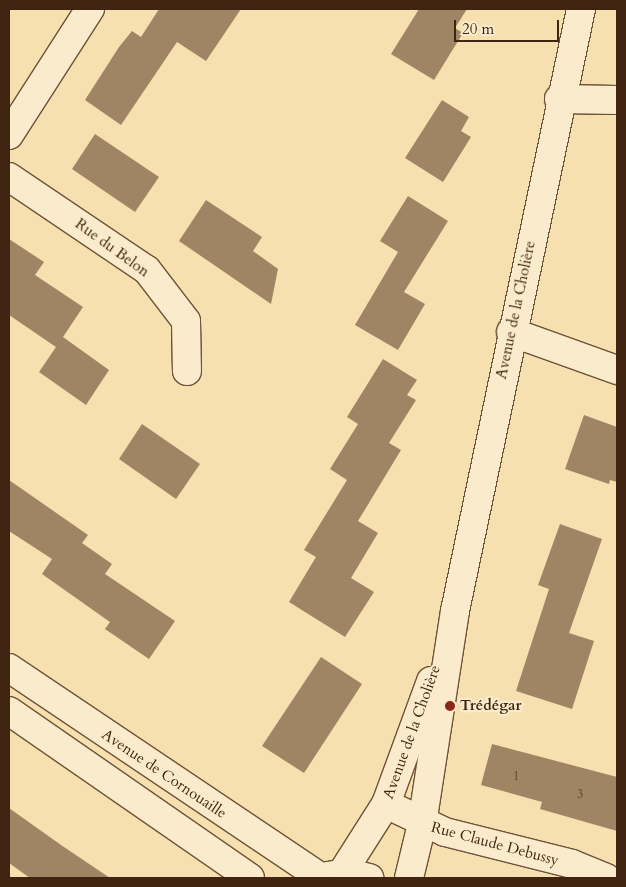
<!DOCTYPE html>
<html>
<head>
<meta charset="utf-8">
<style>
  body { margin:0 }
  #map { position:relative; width:626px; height:887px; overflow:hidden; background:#f6e0af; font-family:Cardo,serif }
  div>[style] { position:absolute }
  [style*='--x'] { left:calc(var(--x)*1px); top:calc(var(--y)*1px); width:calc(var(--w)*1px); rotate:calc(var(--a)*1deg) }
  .building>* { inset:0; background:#9f8563 }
  .roads { filter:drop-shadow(1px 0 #6e5238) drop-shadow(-1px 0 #6e5238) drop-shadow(0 1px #6e5238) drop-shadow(0 -1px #6e5238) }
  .minor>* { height:28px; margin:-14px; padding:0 14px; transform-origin:14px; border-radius:14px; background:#f9ebcb }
  .dots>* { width:14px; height:14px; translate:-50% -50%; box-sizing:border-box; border:2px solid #f9ebcb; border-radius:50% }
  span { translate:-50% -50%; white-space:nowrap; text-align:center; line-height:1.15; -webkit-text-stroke:4.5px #f9ebcb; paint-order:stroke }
  .number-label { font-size:12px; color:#583c26 }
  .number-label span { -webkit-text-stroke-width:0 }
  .street-label { font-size:15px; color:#412311 }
  .poi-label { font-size:15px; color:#412311; font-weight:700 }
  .left { translate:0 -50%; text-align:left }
  .frame { position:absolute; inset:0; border:10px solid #412311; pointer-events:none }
  .scale { position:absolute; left:454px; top:20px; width:105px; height:22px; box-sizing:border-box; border:2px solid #412311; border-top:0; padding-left:6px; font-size:15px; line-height:18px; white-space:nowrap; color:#412311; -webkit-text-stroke:4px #f9ebcb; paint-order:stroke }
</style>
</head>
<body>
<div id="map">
  <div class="building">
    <div style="clip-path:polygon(159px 9px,241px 9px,206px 61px,177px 42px,121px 125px,85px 100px,119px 47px,132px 31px,141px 37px)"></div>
    <div style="clip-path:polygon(419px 9px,467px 9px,455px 28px,463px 33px,434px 80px,391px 54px)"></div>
    <div style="clip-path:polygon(442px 100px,469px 117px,461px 131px,471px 137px,443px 182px,405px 158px)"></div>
    <div style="clip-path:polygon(95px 134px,159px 177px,135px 212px,72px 169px)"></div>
    <div style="clip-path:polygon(408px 196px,448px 221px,404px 292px,425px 304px,398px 350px,355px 325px,398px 252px,380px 241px)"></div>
    <div style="clip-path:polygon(206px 200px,262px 237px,253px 251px,278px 269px,271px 304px,179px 241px)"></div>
    <div style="clip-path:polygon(9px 239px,44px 262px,35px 275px,83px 307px,59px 343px,63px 337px,109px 370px,86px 405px,39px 372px,56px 347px,9px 315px)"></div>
    <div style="clip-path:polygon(383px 359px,417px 380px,407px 395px,416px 400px,389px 443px,401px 450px,358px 521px,378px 533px,351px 578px,374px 592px,345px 637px,289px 602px,316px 557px,304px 550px,347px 480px,330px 469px,358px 424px,347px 417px)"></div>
    <div style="clip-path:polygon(584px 415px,617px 427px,617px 482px,610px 480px,609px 484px,565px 469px)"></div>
    <div style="clip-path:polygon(142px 424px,200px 464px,176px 499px,119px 459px)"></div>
    <div style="clip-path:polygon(9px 480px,88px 535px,82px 543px,112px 564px,105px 574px,175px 621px,149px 659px,105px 629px,110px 622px,42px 574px,52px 559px,9px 531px)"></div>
    <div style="clip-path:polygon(560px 524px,602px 539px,569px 633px,594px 641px,572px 709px,516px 691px,549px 589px,538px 585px)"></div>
    <div style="clip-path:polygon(321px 657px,362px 684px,304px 773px,262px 746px)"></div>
    <div style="clip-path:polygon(492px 744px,617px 777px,617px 831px,540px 809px,542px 802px,481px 785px)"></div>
    <div style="clip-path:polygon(9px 808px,61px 845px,110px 878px,30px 878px,9px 863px)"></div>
  </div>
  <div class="roads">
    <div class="minor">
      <div style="--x:559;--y:99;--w:58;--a:1"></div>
      <div style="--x:9;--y:135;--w:150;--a:-57.3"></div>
      <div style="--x:9;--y:177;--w:166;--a:34"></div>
      <div style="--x:147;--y:270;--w:64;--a:52.6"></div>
      <div style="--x:186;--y:321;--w:50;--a:88.9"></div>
      <div style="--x:511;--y:332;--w:113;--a:19.7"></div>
      <div style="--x:9;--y:668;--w:376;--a:33.9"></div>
      <div style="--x:9;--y:711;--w:293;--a:34.7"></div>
      <div style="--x:386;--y:804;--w:65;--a:25.4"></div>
      <div style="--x:445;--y:832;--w:131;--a:14.1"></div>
      <div style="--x:572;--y:864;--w:37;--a:22"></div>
      <div style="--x:342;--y:873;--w:82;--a:-57.5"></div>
      <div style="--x:386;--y:804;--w:131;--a:-69.9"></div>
      <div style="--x:327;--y:876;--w:22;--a:-8"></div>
      <div style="--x:349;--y:873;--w:21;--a:14"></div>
      <div style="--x:409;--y:878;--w:56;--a:-76.5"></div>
      <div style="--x:422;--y:824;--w:216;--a:-81.2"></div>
      <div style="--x:455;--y:611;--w:615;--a:-78.18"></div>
    </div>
  </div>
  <div class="dots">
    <div style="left:450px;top:706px;background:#8f2418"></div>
  </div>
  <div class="number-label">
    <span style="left:516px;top:777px">1</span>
    <span style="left:580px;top:795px">3</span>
  </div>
  <div class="street-label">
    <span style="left:112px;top:248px;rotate:36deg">Rue du Belon</span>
    <span style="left:516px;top:310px;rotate:-78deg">Avenue de la Cholière</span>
    <span style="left:412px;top:732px;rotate:-70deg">Avenue de la Cholière</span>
    <span style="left:164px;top:774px;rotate:34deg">Avenue de Cornouaille</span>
    <span style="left:495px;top:844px;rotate:15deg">Rue Claude Debussy</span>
  </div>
  <div class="poi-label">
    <span class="left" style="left:460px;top:706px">Trédégar</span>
  </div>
  <div class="frame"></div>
  <div class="scale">20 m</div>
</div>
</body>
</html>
